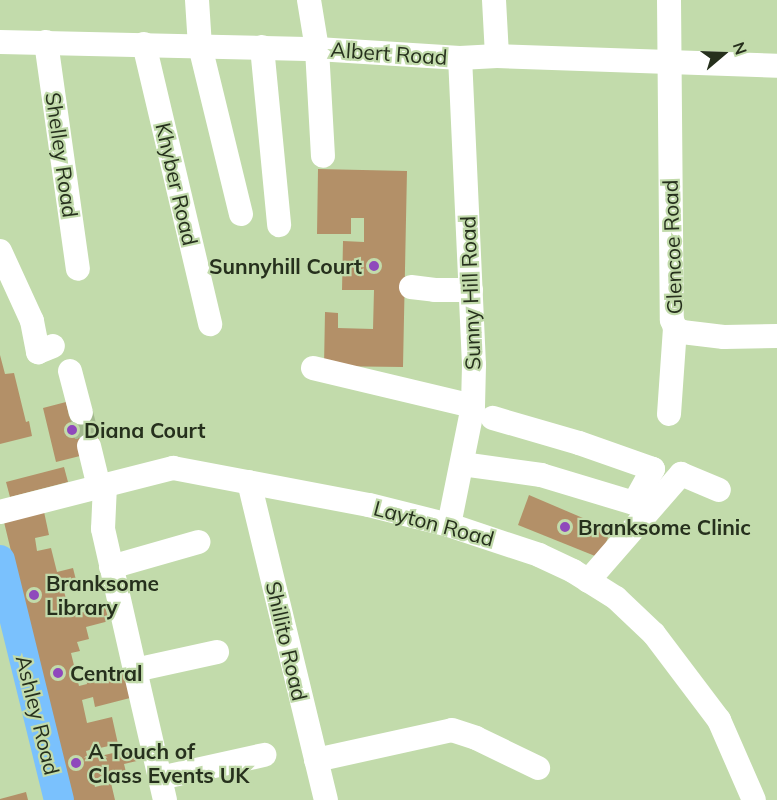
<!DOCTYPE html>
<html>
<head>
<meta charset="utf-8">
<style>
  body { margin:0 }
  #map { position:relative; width:777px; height:800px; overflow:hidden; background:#c2dbab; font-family:Mulish,sans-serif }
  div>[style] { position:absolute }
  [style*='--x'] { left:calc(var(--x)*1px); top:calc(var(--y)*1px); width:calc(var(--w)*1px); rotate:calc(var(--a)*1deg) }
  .building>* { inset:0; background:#b39068 }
  .minor-tunnel>* { height:24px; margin-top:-12px; transform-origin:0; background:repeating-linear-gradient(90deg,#a3b98f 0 24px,transparent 0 36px) }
  .minor>* { height:24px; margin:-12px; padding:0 12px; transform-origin:12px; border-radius:12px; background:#fff }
  .major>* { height:30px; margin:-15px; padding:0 15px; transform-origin:15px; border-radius:15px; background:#7ac1fd }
  .dots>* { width:16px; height:16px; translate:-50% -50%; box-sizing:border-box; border:3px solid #c2dbab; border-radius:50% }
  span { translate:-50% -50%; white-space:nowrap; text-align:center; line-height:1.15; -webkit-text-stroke:4.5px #c2dbab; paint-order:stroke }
  .street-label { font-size:21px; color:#26301d }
  .poi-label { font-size:21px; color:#26301d; font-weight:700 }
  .right { translate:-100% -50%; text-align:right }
  .left { translate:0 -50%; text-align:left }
  .north { position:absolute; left:693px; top:24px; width:60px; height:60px; -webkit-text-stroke:4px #c2dbab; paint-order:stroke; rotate:71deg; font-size:16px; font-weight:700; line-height:24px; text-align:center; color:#26301d }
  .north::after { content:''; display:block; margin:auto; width:21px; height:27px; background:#26301d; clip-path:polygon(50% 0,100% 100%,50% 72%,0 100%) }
</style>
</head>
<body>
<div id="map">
  <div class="building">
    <div style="clip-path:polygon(318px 169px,407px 171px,403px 367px,324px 366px,325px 312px,338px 313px,338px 328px,373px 329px,374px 290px,342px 290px,343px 241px,364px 242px,364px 218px,351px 218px,351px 234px,317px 234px)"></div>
    <div style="clip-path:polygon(0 355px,5px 374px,14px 373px,26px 422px,29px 421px,32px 436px,0 444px)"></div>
    <div style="clip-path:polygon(66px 402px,69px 416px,92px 410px,100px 444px,80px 456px,56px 462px,43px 408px)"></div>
    <div style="clip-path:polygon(64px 467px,68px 482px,10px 497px,6px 482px)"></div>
    <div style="clip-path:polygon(529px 495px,611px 530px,600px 558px,518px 525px)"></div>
    <div style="clip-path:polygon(43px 507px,49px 535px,35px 538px,37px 551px,51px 548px,57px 572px,73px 568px,77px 584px,63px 587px,70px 615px,105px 607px,109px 621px,86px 627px,89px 639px,77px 642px,80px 651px,71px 653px,79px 686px,87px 684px,86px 677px,123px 668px,130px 698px,95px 707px,93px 697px,82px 700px,87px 723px,112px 717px,118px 744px,86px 751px,88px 759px,138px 747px,141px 760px,124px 764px,126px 772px,93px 779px,95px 787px,111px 783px,115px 800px,71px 800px,4px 522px)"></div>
    <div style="clip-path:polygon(26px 792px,28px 800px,0 800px,0 799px)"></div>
  </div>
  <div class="minor-tunnel">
    <div style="--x:81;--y:413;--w:34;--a:76"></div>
  </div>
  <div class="minor">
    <div style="--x:197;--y:0;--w:46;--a:86.3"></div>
    <div style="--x:200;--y:46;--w:173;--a:76.3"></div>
    <div style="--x:309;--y:0;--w:50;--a:80.7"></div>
    <div style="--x:317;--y:49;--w:107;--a:86.8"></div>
    <div style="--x:494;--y:0;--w:56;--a:86.9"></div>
    <div style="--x:669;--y:0;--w:320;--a:89.5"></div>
    <div style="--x:672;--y:320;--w:9;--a:69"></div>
    <div style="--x:675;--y:328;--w:8;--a:30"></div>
    <div style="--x:682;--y:332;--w:42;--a:6.8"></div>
    <div style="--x:724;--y:337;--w:53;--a:-1.1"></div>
    <div style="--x:0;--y:42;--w:317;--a:1.3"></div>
    <div style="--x:317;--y:49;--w:143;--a:3.6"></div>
    <div style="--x:460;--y:58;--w:37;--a:-3"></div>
    <div style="--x:497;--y:56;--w:280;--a:2"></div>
    <div style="--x:46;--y:42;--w:229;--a:82"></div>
    <div style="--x:144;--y:44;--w:288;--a:76.7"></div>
    <div style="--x:262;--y:47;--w:179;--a:84.5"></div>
    <div style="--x:0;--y:251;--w:77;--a:65.4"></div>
    <div style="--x:32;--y:321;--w:32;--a:79"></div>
    <div style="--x:38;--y:352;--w:16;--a:-22"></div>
    <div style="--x:411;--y:287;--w:24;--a:7"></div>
    <div style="--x:435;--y:290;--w:36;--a:0"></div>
    <div style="--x:313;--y:368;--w:164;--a:13.4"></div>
    <div style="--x:70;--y:371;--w:43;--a:75.3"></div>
    <div style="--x:669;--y:414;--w:86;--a:-86"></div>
    <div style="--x:89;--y:446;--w:42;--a:76.3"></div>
    <div style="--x:462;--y:464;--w:80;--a:7.9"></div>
    <div style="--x:541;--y:475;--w:97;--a:16.8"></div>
    <div style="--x:634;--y:503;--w:39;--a:-61"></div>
    <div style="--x:653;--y:469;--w:78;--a:-160.6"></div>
    <div style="--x:579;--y:443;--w:90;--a:-163.8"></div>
    <div style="--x:249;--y:482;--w:327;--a:76.4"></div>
    <div style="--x:105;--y:485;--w:44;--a:92.6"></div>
    <div style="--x:103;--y:529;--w:145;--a:77.2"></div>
    <div style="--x:135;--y:670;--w:84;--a:-12.4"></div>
    <div style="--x:0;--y:512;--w:179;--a:-14.3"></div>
    <div style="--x:173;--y:468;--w:199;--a:10.7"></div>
    <div style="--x:369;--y:505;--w:82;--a:14"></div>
    <div style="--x:449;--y:525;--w:95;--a:18.4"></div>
    <div style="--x:539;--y:555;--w:38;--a:25"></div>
    <div style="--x:573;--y:571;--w:51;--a:32.1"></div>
    <div style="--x:616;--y:598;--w:52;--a:43.5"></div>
    <div style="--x:654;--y:634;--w:108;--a:52.9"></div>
    <div style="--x:719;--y:720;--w:87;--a:66.4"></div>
    <div style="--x:449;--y:525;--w:121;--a:-78.6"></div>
    <div style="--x:473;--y:406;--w:41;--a:-88.6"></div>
    <div style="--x:474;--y:365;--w:307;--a:-92.6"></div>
    <div style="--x:111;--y:567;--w:91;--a:-16"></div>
    <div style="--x:588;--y:581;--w:142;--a:-49"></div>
    <div style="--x:681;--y:474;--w:41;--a:22.8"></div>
    <div style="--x:135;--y:670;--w:133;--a:77"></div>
    <div style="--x:316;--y:760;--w:139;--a:-12.4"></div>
    <div style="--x:452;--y:730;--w:25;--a:18"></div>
    <div style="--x:476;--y:738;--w:69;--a:25.8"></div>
    <div style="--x:160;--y:778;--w:107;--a:-12.5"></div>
  </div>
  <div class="major">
    <div style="--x:0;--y:560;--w:247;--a:76.2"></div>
  </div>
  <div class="dots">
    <div style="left:374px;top:266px;background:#8f49bc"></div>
    <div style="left:72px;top:430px;background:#8f49bc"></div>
    <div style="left:565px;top:527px;background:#8f49bc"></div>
    <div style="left:34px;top:595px;background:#8f49bc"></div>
    <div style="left:58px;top:673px;background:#8f49bc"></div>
    <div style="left:76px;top:763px;background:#8f49bc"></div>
  </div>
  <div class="street-label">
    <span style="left:389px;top:53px;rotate:4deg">Albert Road</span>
    <span style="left:62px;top:155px;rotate:82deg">Shelley Road</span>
    <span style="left:177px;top:184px;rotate:77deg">Khyber Road</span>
    <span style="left:672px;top:247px;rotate:-92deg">Glencoe Road</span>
    <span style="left:470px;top:293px;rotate:-92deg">Sunny Hill Road</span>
    <span style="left:434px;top:523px;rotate:15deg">Layton Road</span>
    <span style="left:287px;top:641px;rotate:77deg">Shillito Road</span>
    <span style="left:38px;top:715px;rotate:76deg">Ashley Road</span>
  </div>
  <div class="poi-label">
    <span class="right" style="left:362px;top:266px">Sunnyhill Court</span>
    <span class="left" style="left:84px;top:430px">Diana Court</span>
    <span class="left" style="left:578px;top:527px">Branksome Clinic</span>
    <span class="left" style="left:46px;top:595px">Branksome<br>Library</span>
    <span class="left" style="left:70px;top:673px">Central</span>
    <span class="left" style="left:88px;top:763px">A Touch of<br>Class Events UK</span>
  </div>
  <div class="north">N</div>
</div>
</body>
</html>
